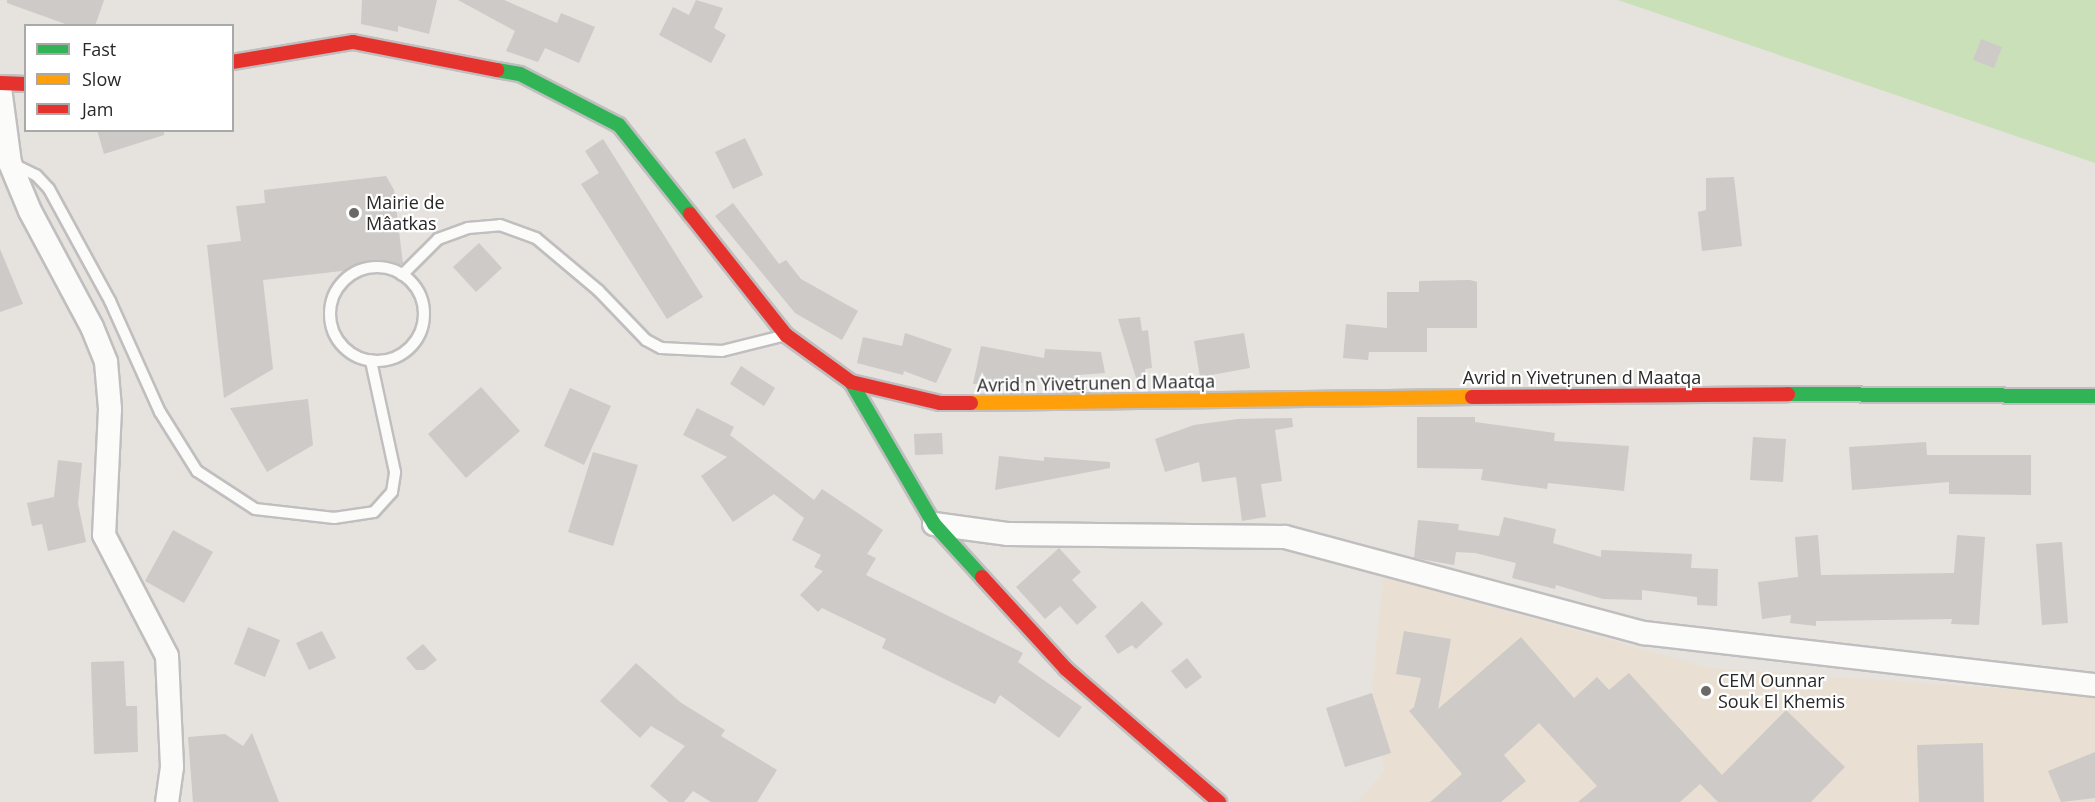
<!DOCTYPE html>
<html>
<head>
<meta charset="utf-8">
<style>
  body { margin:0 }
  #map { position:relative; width:2095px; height:802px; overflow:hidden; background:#e6e2de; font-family:"Open Sans",sans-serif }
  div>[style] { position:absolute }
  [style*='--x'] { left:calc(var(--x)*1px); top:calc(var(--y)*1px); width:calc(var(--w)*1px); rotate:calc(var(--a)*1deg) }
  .education>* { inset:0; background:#e9e0d3 }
  .green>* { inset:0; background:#cae0b8 }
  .building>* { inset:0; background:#cdcac7 }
  .roads { filter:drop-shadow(2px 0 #c0bebf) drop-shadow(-2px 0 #c0bebf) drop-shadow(0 2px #c0bebf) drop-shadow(0 -2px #c0bebf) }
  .lane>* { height:10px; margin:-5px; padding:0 5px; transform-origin:5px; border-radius:5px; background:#fbfbfa }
  .lane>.ring { margin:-5px; padding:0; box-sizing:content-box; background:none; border:10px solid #fbfbfa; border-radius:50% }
  .street>* { height:22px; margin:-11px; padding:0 11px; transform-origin:11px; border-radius:11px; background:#fbfbfa }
  .fast>* { height:14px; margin:-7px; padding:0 7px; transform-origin:7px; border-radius:7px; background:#30b455 }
  .slow>* { height:14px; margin:-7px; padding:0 7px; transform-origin:7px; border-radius:7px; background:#ff9f0a }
  .jam>* { height:14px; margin:-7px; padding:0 7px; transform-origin:7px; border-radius:7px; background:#e5322d }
  .dots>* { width:16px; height:16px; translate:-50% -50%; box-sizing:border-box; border:3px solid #fff; border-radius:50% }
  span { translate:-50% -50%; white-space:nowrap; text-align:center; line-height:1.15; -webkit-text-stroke:4.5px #fff; paint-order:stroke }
  .poi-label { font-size:18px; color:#282828 }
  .left { translate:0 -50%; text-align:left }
  .street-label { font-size:18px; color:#282828 }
  .legend { position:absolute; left:24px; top:24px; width:210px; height:108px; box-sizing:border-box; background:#fff; border:2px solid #a9a9a9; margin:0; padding:8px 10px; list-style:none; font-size:18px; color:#282828 }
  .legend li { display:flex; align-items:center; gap:12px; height:30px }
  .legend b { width:30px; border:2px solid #a9a9a9 }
</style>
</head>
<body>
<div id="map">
  <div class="education">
    <div style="clip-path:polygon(1383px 577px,1710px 668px,2095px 695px,2095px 802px,1358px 802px,1384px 771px,1372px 687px)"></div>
  </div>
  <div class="green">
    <div style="clip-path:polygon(1618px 0,2095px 0,2095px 163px)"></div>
  </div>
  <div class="building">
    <div style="clip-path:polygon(7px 0,104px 0,95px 26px,71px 26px,7px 3px)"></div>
    <div style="clip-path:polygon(362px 0,437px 0,429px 34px,398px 26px,398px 32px,361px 24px)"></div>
    <div style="clip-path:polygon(458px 0,504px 0,557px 23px,561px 13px,595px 27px,579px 63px,545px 48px,538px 62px,506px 51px,515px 31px)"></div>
    <div style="clip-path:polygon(696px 0,723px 8px,714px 28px,726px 35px,711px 63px,659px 35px,673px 7px,689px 15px)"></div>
    <div style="clip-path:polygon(1981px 39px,2002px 47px,1994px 68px,1973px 60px)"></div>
    <div style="clip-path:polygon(97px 130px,164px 130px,164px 135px,104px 154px)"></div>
    <div style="clip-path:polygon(745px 138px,763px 175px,733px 189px,715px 152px)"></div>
    <div style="clip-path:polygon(603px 139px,703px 297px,667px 319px,581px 184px,599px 173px,585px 151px)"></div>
    <div style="clip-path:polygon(386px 176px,394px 190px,403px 264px,263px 280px,273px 369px,224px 398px,207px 245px,241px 241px,236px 206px,265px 203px,264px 190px)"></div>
    <div style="clip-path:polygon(1734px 177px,1742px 246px,1702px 251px,1698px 212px,1706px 210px,1706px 178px)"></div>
    <div style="clip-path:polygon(733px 203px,779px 264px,786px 260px,801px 279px,858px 311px,842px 340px,795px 313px,715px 216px)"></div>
    <div style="clip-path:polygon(479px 243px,502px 268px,476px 292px,453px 267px)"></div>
    <div style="clip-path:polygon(0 249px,23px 304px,0 312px)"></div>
    <div style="clip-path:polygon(1470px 280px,1477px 282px,1477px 328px,1427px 328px,1427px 352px,1369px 352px,1368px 360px,1343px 358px,1346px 324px,1387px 328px,1387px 292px,1419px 292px,1419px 281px)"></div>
    <div style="clip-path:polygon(1140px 317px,1142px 331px,1148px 330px,1152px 368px,1145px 369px,1146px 380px,1137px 381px,1118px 319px)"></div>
    <div style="clip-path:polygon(905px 333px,952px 349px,936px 383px,904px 371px,903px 375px,857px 363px,863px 337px,902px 346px)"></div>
    <div style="clip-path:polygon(1244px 333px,1250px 368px,1200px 377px,1194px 341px)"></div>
    <div style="clip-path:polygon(981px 346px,1044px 358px,1045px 349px,1101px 352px,1105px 373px,1078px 375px,1078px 381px,1024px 379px,1023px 383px,973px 384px)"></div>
    <div style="clip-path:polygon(741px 366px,775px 388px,764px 406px,730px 384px)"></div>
    <div style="clip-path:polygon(481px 387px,520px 431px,466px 478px,428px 434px)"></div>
    <div style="clip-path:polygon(570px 388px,611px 406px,584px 465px,544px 446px)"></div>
    <div style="clip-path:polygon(308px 399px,313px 445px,267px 472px,230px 408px)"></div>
    <div style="clip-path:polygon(697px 408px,734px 427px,730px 435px,814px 500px,822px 489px,883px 530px,867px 554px,876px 558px,866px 575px,1023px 653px,1018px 662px,1082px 707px,1059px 738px,1000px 695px,995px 704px,882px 648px,886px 639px,822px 608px,818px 612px,800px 595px,823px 571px,814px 567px,821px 555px,792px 540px,804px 518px,774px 494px,733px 522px,701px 476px,727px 457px,683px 435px)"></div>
    <div style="clip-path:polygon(1417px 417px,1475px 417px,1475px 422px,1555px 433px,1554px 441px,1629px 446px,1624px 491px,1548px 483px,1547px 489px,1481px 480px,1483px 469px,1417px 468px)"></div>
    <div style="clip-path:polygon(1292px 418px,1293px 427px,1275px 430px,1282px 481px,1261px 484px,1266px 517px,1242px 521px,1236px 477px,1202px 482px,1199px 462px,1165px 472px,1155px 439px,1194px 425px,1238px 419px)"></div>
    <div style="clip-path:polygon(942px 433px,943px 454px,915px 455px,914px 434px)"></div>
    <div style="clip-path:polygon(1753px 437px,1786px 439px,1783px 482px,1750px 480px)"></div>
    <div style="clip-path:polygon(1926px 442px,1927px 455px,2031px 455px,2031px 495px,1949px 494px,1949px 482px,1852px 490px,1849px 447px)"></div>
    <div style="clip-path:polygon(593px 452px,638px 465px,613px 546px,568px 532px)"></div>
    <div style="clip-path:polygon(999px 456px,1044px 461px,1044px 457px,1110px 462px,1110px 468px,995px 490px)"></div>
    <div style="clip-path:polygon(58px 460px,82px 463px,78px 504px,86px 542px,48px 551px,42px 524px,32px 526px,27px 503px,54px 497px)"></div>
    <div style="clip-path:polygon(1504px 517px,1556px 529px,1553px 543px,1601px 557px,1601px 550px,1692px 554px,1691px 568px,1718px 569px,1717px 606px,1697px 605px,1697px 597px,1642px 590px,1642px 600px,1603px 599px,1556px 585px,1555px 589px,1512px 578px,1516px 563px,1475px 553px,1456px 552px,1454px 565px,1414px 558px,1418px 520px,1459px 524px,1458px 530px,1499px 536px)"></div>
    <div style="clip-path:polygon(173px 530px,213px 552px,184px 603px,145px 581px)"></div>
    <div style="clip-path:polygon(1818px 535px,1821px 575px,1954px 573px,1957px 535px,1985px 537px,1979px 625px,1951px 624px,1952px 619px,1816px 621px,1816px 626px,1790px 623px,1791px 615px,1762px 619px,1758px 582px,1798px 577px,1795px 537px)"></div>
    <div style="clip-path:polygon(2062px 542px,2068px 623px,2042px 625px,2036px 544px)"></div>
    <div style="clip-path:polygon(1059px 548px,1081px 572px,1072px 580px,1097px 607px,1077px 625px,1060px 606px,1045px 619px,1016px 587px)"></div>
    <div style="clip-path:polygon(1142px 601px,1163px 624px,1136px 649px,1132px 645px,1118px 654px,1105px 636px)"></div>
    <div style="clip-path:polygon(248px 627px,280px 640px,265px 677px,234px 664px)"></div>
    <div style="clip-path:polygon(322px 631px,336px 658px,309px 670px,296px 643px)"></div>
    <div style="clip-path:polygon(1404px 631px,1451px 639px,1438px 709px,1521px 637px,1574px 698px,1597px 677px,1609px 690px,1629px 673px,1722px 775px,1786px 710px,1845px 767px,1811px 802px,1718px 802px,1700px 784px,1680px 802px,1578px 802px,1597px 786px,1539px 723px,1504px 755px,1526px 781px,1501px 802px,1430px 802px,1462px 774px,1409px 711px,1414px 707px,1421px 678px,1396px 674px)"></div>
    <div style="clip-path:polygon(423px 644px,437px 660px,424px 670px,416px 670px,406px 658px)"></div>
    <div style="clip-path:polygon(1187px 658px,1202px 677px,1186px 689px,1171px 671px)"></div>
    <div style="clip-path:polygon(124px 661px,126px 706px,137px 706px,138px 752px,94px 754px,91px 662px)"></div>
    <div style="clip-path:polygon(636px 663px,680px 702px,725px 730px,721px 736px,777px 770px,757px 802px,711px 802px,693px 791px,684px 802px,669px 802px,650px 786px,685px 746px,651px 726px,640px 738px,600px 701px)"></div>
    <div style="clip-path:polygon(1372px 693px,1391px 753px,1345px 767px,1326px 708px)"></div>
    <div style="clip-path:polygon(252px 733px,279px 802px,193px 802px,188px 737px,225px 734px,243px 746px)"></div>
    <div style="clip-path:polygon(1983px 743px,1984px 802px,1919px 802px,1917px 745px)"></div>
    <div style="clip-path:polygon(2095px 752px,2095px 798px,2061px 802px,2048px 771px)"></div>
  </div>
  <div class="roads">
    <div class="lane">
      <div style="--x:13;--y:164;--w:25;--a:26"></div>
      <div style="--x:36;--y:175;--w:19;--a:47"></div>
      <div style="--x:49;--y:189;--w:128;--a:61.4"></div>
      <div style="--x:110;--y:301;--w:122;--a:65.8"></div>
      <div style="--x:160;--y:412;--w:70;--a:57.9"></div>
      <div style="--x:197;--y:471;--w:69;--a:33.2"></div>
      <div style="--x:255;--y:509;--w:80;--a:6.5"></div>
      <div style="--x:334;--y:518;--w:40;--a:-8.5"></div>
      <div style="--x:374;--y:512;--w:27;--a:-48"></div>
      <div style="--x:392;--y:492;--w:20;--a:-81"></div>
      <div style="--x:395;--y:472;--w:114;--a:-102.2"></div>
      <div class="ring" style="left:330px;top:267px;width:84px;height:84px"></div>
      <div style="--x:402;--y:275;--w:51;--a:-45"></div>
      <div style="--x:438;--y:239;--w:32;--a:-20"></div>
      <div style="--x:468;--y:228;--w:32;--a:-5"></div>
      <div style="--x:500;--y:225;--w:38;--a:20"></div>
      <div style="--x:536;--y:238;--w:81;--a:40"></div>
      <div style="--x:598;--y:290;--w:69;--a:46.2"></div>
      <div style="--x:646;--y:340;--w:17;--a:28"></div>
      <div style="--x:661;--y:348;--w:61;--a:2.8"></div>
      <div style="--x:722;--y:351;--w:62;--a:-14"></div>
    </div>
    <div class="street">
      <div style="--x:0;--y:88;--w:76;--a:82.4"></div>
      <div style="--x:10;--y:163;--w:52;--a:67.4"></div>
      <div style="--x:30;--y:211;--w:132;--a:61.9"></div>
      <div style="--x:92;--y:327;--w:38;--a:68"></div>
      <div style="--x:106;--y:362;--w:47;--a:85.1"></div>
      <div style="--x:110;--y:409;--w:126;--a:92.7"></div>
      <div style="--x:104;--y:535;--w:136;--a:62.5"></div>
      <div style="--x:167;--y:656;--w:111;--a:87.4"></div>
      <div style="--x:172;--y:767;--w:35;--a:98"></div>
      <div style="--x:934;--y:524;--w:75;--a:7.7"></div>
      <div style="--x:1008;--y:534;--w:277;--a:0.6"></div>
      <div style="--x:1285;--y:537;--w:372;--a:15"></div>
      <div style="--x:1644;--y:633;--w:454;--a:6.6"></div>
    </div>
    <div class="fast">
      <div style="--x:497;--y:70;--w:23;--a:10"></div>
      <div style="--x:520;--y:74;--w:111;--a:27.3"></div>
      <div style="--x:619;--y:125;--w:114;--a:51.4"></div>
      <div style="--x:851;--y:382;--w:164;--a:59.7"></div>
      <div style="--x:934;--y:524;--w:72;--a:47.8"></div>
      <div style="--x:1788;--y:394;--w:307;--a:0.4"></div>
    </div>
    <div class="slow">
      <div style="--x:971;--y:403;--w:501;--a:-0.69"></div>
    </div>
    <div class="jam">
      <div style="--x:232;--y:62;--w:123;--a:-9.4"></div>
      <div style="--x:353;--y:42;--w:147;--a:11"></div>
      <div style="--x:0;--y:83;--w:26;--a:2"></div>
      <div style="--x:690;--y:214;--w:154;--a:51.6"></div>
      <div style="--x:786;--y:335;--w:80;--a:35.9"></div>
      <div style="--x:851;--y:382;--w:91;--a:13.3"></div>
      <div style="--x:940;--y:403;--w:31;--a:0"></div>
      <div style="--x:1472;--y:397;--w:316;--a:-0.5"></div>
      <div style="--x:982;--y:577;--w:125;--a:47.6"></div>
      <div style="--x:1066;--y:669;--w:203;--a:41"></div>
    </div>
  </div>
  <div class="dots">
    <div style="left:354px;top:213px;background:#6a6968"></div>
    <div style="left:1706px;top:691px;background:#6a6968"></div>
  </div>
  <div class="poi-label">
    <span class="left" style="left:366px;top:213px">Mairie de<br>Mâatkas</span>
    <span class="left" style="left:1718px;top:691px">CEM Ounnar<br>Souk El Khemis</span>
  </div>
  <div class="street-label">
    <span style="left:1582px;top:377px">Avrid n Yivetṛunen d Maatqa</span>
    <span style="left:1096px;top:383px;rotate:-1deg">Avrid n Yivetṛunen d Maatqa</span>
  </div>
  <ul class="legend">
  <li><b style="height:8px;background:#30b455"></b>Fast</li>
  <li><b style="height:8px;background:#ff9f0a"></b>Slow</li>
  <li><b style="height:8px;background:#e5322d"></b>Jam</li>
  </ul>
</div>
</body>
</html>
